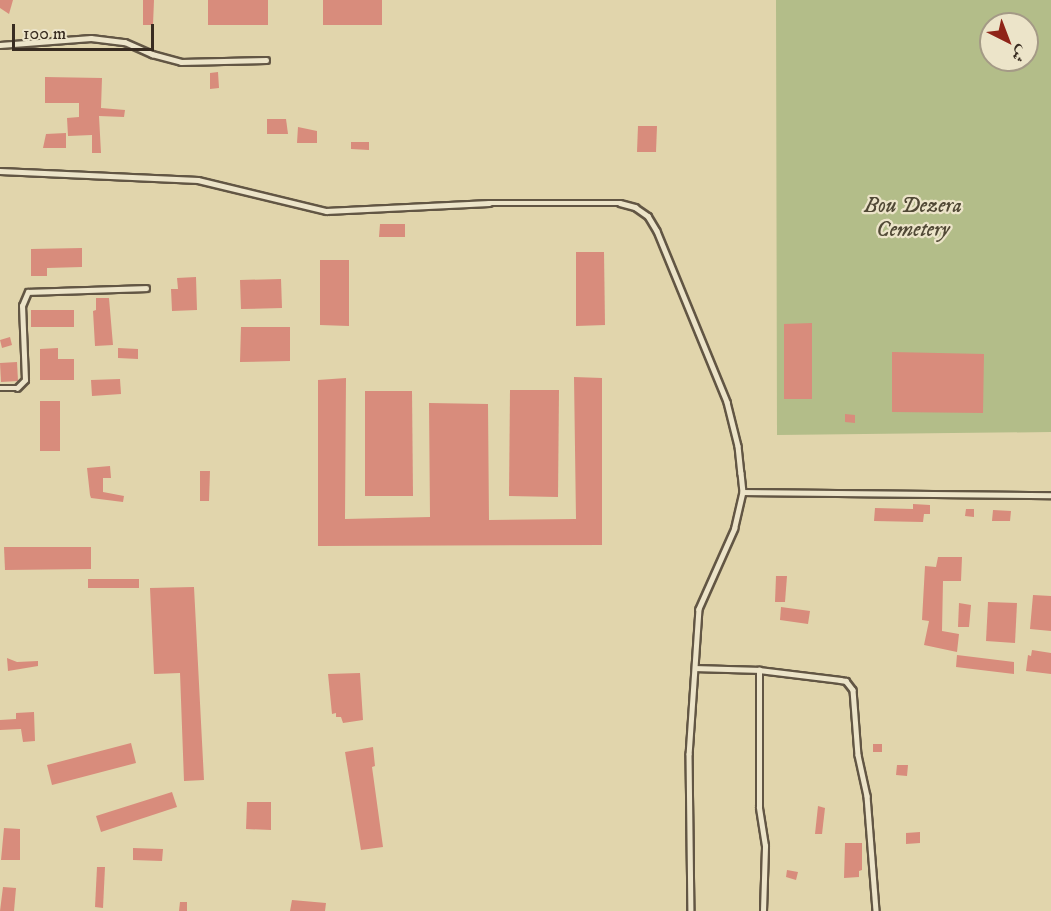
<!DOCTYPE html>
<html>
<head>
<meta charset="utf-8">
<style>
  body { margin:0 }
  #map { position:relative; width:1051px; height:911px; overflow:hidden; background:#e1d5ac; font-family:"IM FELL DW Pica",Amiri,serif }
  div>[style] { position:absolute }
  [style*='--x'] { left:calc(var(--x)*1px); top:calc(var(--y)*1px); width:calc(var(--w)*1px); rotate:calc(var(--a)*1deg) }
  .green>* { inset:0; background:#b3bd89 }
  .building>* { inset:0; background:#d88c7c }
  .roads { filter:drop-shadow(2px 0 #625644) drop-shadow(-2px 0 #625644) drop-shadow(0 2px #625644) drop-shadow(0 -2px #625644) }
  .service>* { height:4.5px; margin:-2.25px; padding:0 2.25px; transform-origin:2.25px; border-radius:2.25px; background:#ece4c9 }
  span { translate:-50% -50%; white-space:nowrap; text-align:center; line-height:1.15; -webkit-text-stroke:4.5px #ece4c9; paint-order:stroke }
  .park-label { font-size:21px; color:#514936; font-style:italic }
  .north { position:absolute; left:979px; top:12px; width:60px; height:60px; box-sizing:border-box; background:#ece4c9; border:2px solid #a49a86; border-radius:50%; rotate:138deg; font-size:16px; font-weight:700; line-height:24px; text-align:center; color:#382c21 }
  .north::after { content:''; display:block; margin:auto; width:21px; height:27px; background:#8f2418; clip-path:polygon(50% 0,100% 100%,50% 72%,0 100%) }
  .scale { position:absolute; left:12px; top:24px; width:142px; height:27px; box-sizing:border-box; border:3px solid #382c21; border-top:0; padding-left:8px; font-size:18px; line-height:21px; white-space:nowrap; color:#382c21; -webkit-text-stroke:4px #ece4c9; paint-order:stroke }
</style>
</head>
<body>
<div id="map">
  <div class="green">
    <div style="clip-path:polygon(evenodd,776px 0,1051px 0,1051px 432px,777px 435px,776px 0,991px 24px,1027px 24px,1027px 60px,991px 60px,991px 24px)"></div>
  </div>
  <div class="building">
    <div style="clip-path:polygon(0 0,13px 0,9px 14px,0 8px)"></div>
    <div style="clip-path:polygon(143px 0,154px 0,153px 25px,143px 25px)"></div>
    <div style="clip-path:polygon(208px 0,268px 0,268px 25px,208px 25px)"></div>
    <div style="clip-path:polygon(323px 0,382px 0,382px 25px,323px 25px)"></div>
    <div style="clip-path:polygon(218px 72px,219px 88px,210px 89px,210px 73px)"></div>
    <div style="clip-path:polygon(45px 77px,102px 78px,101px 108px,125px 110px,124px 117px,99px 116px,101px 153px,92px 153px,92px 135px,68px 136px,67px 118px,79px 117px,79px 103px,45px 103px)"></div>
    <div style="clip-path:polygon(267px 119px,286px 119px,288px 134px,267px 134px)"></div>
    <div style="clip-path:polygon(638px 126px,657px 126px,656px 152px,637px 152px)"></div>
    <div style="clip-path:polygon(298px 127px,317px 131px,317px 143px,297px 143px)"></div>
    <div style="clip-path:polygon(66px 133px,66px 148px,43px 148px,46px 134px)"></div>
    <div style="clip-path:polygon(351px 142px,369px 142px,369px 150px,351px 149px)"></div>
    <div style="clip-path:polygon(380px 224px,405px 224px,405px 237px,379px 237px)"></div>
    <div style="clip-path:polygon(82px 248px,82px 267px,47px 268px,47px 276px,31px 276px,31px 249px)"></div>
    <div style="clip-path:polygon(576px 252px,604px 252px,605px 325px,576px 326px)"></div>
    <div style="clip-path:polygon(320px 260px,349px 260px,349px 326px,320px 325px)"></div>
    <div style="clip-path:polygon(196px 277px,197px 310px,172px 311px,171px 289px,178px 289px,177px 278px)"></div>
    <div style="clip-path:polygon(281px 279px,282px 308px,241px 309px,240px 280px)"></div>
    <div style="clip-path:polygon(96px 298px,109px 298px,113px 345px,95px 346px,93px 311px,96px 310px)"></div>
    <div style="clip-path:polygon(31px 310px,74px 310px,74px 327px,31px 327px)"></div>
    <div style="clip-path:polygon(812px 323px,812px 399px,784px 399px,784px 324px)"></div>
    <div style="clip-path:polygon(241px 327px,290px 327px,290px 361px,240px 362px)"></div>
    <div style="clip-path:polygon(10px 337px,12px 345px,2px 348px,0 340px)"></div>
    <div style="clip-path:polygon(58px 348px,58px 359px,74px 359px,74px 380px,40px 380px,40px 349px)"></div>
    <div style="clip-path:polygon(118px 348px,138px 349px,138px 359px,118px 358px)"></div>
    <div style="clip-path:polygon(892px 352px,984px 354px,983px 413px,892px 412px)"></div>
    <div style="clip-path:polygon(17px 362px,18px 381px,1px 382px,0 363px)"></div>
    <div style="clip-path:polygon(574px 377px,602px 378px,602px 545px,318px 546px,318px 380px,346px 378px,345px 519px,430px 517px,429px 403px,488px 404px,489px 520px,576px 519px)"></div>
    <div style="clip-path:polygon(120px 379px,121px 394px,92px 396px,91px 380px)"></div>
    <div style="clip-path:polygon(510px 390px,559px 390px,558px 497px,509px 496px)"></div>
    <div style="clip-path:polygon(365px 391px,412px 391px,413px 496px,365px 496px)"></div>
    <div style="clip-path:polygon(40px 401px,60px 401px,60px 451px,40px 451px)"></div>
    <div style="clip-path:polygon(845px 414px,855px 415px,855px 423px,845px 422px)"></div>
    <div style="clip-path:polygon(110px 466px,111px 478px,103px 478px,103px 492px,124px 496px,123px 502px,91px 498px,90px 495px,87px 468px)"></div>
    <div style="clip-path:polygon(200px 471px,210px 471px,209px 501px,200px 501px)"></div>
    <div style="clip-path:polygon(913px 504px,930px 505px,930px 514px,924px 514px,923px 522px,874px 521px,875px 508px,913px 509px)"></div>
    <div style="clip-path:polygon(966px 509px,974px 509px,974px 517px,965px 516px)"></div>
    <div style="clip-path:polygon(993px 510px,1011px 511px,1010px 521px,992px 521px)"></div>
    <div style="clip-path:polygon(4px 547px,91px 547px,91px 569px,5px 570px)"></div>
    <div style="clip-path:polygon(938px 557px,962px 557px,961px 581px,943px 581px,942px 631px,959px 634px,957px 652px,924px 645px,929px 621px,922px 620px,925px 566px,936px 567px)"></div>
    <div style="clip-path:polygon(776px 576px,787px 576px,785px 602px,775px 602px)"></div>
    <div style="clip-path:polygon(88px 579px,139px 579px,139px 588px,88px 588px)"></div>
    <div style="clip-path:polygon(194px 587px,204px 780px,184px 781px,180px 673px,154px 674px,150px 588px)"></div>
    <div style="clip-path:polygon(1033px 595px,1051px 596px,1051px 631px,1030px 629px)"></div>
    <div style="clip-path:polygon(988px 602px,1017px 603px,1015px 643px,986px 641px)"></div>
    <div style="clip-path:polygon(959px 603px,971px 605px,969px 627px,958px 627px)"></div>
    <div style="clip-path:polygon(781px 607px,810px 611px,808px 624px,780px 620px)"></div>
    <div style="clip-path:polygon(1032px 650px,1051px 653px,1051px 674px,1026px 671px,1028px 655px,1031px 656px)"></div>
    <div style="clip-path:polygon(957px 655px,1014px 662px,1014px 674px,956px 667px)"></div>
    <div style="clip-path:polygon(7px 658px,17px 662px,38px 661px,38px 666px,8px 671px)"></div>
    <div style="clip-path:polygon(360px 673px,363px 720px,343px 723px,341px 717px,336px 717px,336px 713px,332px 714px,328px 674px)"></div>
    <div style="clip-path:polygon(34px 712px,35px 741px,23px 742px,21px 729px,0 730px,0 720px,16px 719px,16px 713px)"></div>
    <div style="clip-path:polygon(131px 743px,136px 763px,52px 785px,47px 765px)"></div>
    <div style="clip-path:polygon(873px 744px,882px 744px,882px 752px,873px 752px)"></div>
    <div style="clip-path:polygon(373px 747px,375px 766px,372px 767px,383px 847px,361px 850px,345px 752px)"></div>
    <div style="clip-path:polygon(897px 765px,908px 765px,907px 776px,896px 775px)"></div>
    <div style="clip-path:polygon(172px 792px,177px 807px,101px 832px,96px 816px)"></div>
    <div style="clip-path:polygon(247px 802px,271px 802px,271px 830px,246px 829px)"></div>
    <div style="clip-path:polygon(818px 806px,825px 808px,822px 834px,815px 834px)"></div>
    <div style="clip-path:polygon(4px 828px,20px 829px,20px 860px,1px 860px)"></div>
    <div style="clip-path:polygon(920px 832px,920px 843px,906px 844px,906px 833px)"></div>
    <div style="clip-path:polygon(845px 843px,862px 843px,862px 870px,859px 871px,859px 877px,844px 878px)"></div>
    <div style="clip-path:polygon(133px 848px,163px 849px,162px 861px,133px 860px)"></div>
    <div style="clip-path:polygon(97px 867px,105px 867px,103px 908px,95px 907px)"></div>
    <div style="clip-path:polygon(787px 870px,798px 872px,796px 880px,786px 877px)"></div>
    <div style="clip-path:polygon(3px 887px,16px 888px,14px 911px,0 911px)"></div>
    <div style="clip-path:polygon(292px 900px,326px 903px,325px 911px,290px 911px)"></div>
    <div style="clip-path:polygon(180px 902px,187px 902px,187px 911px,179px 911px)"></div>
  </div>
  <div class="roads">
    <div class="service">
      <div style="--x:0;--y:45;--w:91;--a:-4.4"></div>
      <div style="--x:91;--y:38;--w:34;--a:7"></div>
      <div style="--x:125;--y:42;--w:30;--a:24"></div>
      <div style="--x:152;--y:54;--w:30;--a:15"></div>
      <div style="--x:181;--y:62;--w:85;--a:-1.3"></div>
      <div style="--x:0;--y:171;--w:198;--a:2.6"></div>
      <div style="--x:198;--y:180;--w:132;--a:13.6"></div>
      <div style="--x:326;--y:211;--w:163;--a:-2.8"></div>
      <div style="--x:489;--y:203;--w:131;--a:0"></div>
      <div style="--x:620;--y:203;--w:16;--a:15"></div>
      <div style="--x:635;--y:207;--w:16;--a:35"></div>
      <div style="--x:648;--y:216;--w:17;--a:59"></div>
      <div style="--x:657;--y:231;--w:185;--a:67.7"></div>
      <div style="--x:727;--y:402;--w:45;--a:76"></div>
      <div style="--x:738;--y:446;--w:27;--a:84"></div>
      <div style="--x:741;--y:473;--w:19;--a:84"></div>
      <div style="--x:743;--y:492;--w:37;--a:103"></div>
      <div style="--x:735;--y:528;--w:89;--a:114"></div>
      <div style="--x:699;--y:609;--w:145;--a:93.9"></div>
      <div style="--x:689;--y:754;--w:157;--a:89.3"></div>
      <div style="--x:0;--y:388;--w:17;--a:0"></div>
      <div style="--x:17;--y:388;--w:11;--a:-45"></div>
      <div style="--x:25;--y:380;--w:74;--a:-92.3"></div>
      <div style="--x:22;--y:306;--w:15;--a:-67"></div>
      <div style="--x:28;--y:292;--w:118;--a:-1.9"></div>
      <div style="--x:743;--y:492;--w:308;--a:0.6"></div>
      <div style="--x:696;--y:668;--w:63;--a:1.8"></div>
      <div style="--x:763;--y:911;--w:65;--a:-88.2"></div>
      <div style="--x:765;--y:846;--w:39;--a:-99"></div>
      <div style="--x:759;--y:807;--w:137;--a:-90"></div>
      <div style="--x:759;--y:670;--w:82;--a:7"></div>
      <div style="--x:840;--y:680;--w:6;--a:9"></div>
      <div style="--x:846;--y:681;--w:11;--a:52"></div>
      <div style="--x:853;--y:690;--w:65;--a:85.6"></div>
      <div style="--x:858;--y:755;--w:42;--a:77.6"></div>
      <div style="--x:867;--y:796;--w:115;--a:85.5"></div>
    </div>
  </div>
  <div class="park-label">
    <span style="left:913px;top:218px">Bou Dezera<br>Cemetery</span>
  </div>
  <div class="north">ش</div>
  <div class="scale">100 m</div>
</div>
</body>
</html>
